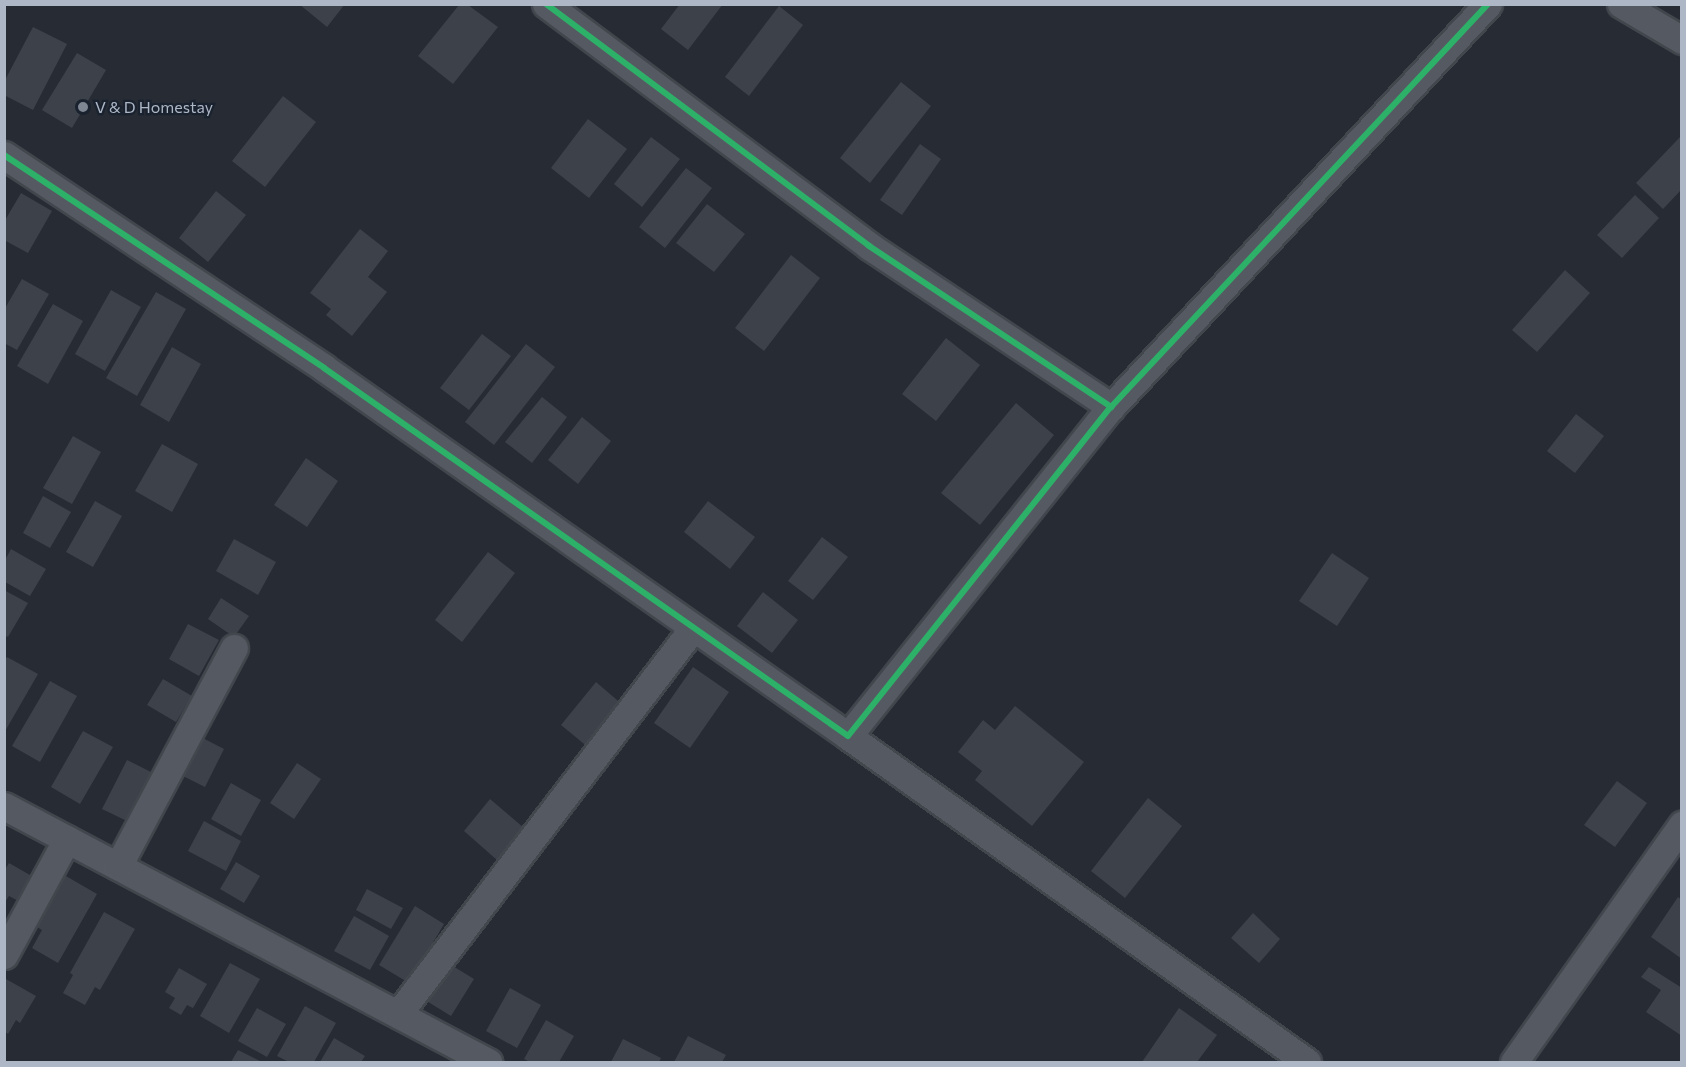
<!DOCTYPE html>
<html>
<head>
<meta charset="utf-8">
<style>
  body { margin:0 }
  #map { position:relative; width:1686px; height:1067px; overflow:hidden; background:#262b34; font-family:Commissioner,sans-serif }
  div>[style] { position:absolute }
  [style*='--x'] { left:calc(var(--x)*1px); top:calc(var(--y)*1px); width:calc(var(--w)*1px); rotate:calc(var(--a)*1deg) }
  .building>* { inset:0; background:#3d424a }
  .roads { filter:drop-shadow(2px 0 #42464d) drop-shadow(-2px 0 #42464d) drop-shadow(0 2px #42464d) drop-shadow(0 -2px #42464d) }
  .minor>* { height:27px; margin:-13.5px; padding:0 13.5px; transform-origin:13.5px; border-radius:13.5px; background:#555a62 }
  .cycleway>* { height:6px; margin:-3px; padding:0 3px; transform-origin:3px; border-radius:3px; background:#2db169 }
  .dots>* { width:16px; height:16px; translate:-50% -50%; box-sizing:border-box; border:3px solid #19222e; border-radius:50% }
  span { translate:-50% -50%; white-space:nowrap; text-align:center; line-height:1.15; -webkit-text-stroke:4.5px #19222e; paint-order:stroke }
  .poi-label { font-size:16px; color:#aeb7c6 }
  .left { translate:0 -50%; text-align:left }
  .frame { position:absolute; inset:0; border:6px solid #aeb7c6; pointer-events:none }
</style>
</head>
<body>
<div id="map">
  <div class="building">
    <div style="clip-path:polygon(299px 4px,345px 4px,327px 27px)"></div>
    <div style="clip-path:polygon(680px 4px,723px 4px,688px 50px,661px 29px)"></div>
    <div style="clip-path:polygon(459px 5px,468px 5px,498px 27px,453px 84px,418px 56px)"></div>
    <div style="clip-path:polygon(779px 6px,803px 25px,749px 96px,725px 77px)"></div>
    <div style="clip-path:polygon(33px 27px,67px 44px,33px 110px,4px 95px,4px 82px)"></div>
    <div style="clip-path:polygon(77px 53px,106px 70px,72px 128px,42px 110px)"></div>
    <div style="clip-path:polygon(901px 82px,931px 106px,870px 183px,840px 158px)"></div>
    <div style="clip-path:polygon(283px 96px,316px 122px,265px 187px,232px 161px)"></div>
    <div style="clip-path:polygon(588px 119px,627px 149px,589px 198px,551px 168px)"></div>
    <div style="clip-path:polygon(1682px 135px,1682px 189px,1663px 209px,1636px 183px)"></div>
    <div style="clip-path:polygon(651px 137px,680px 159px,642px 207px,614px 184px)"></div>
    <div style="clip-path:polygon(920px 144px,941px 159px,902px 215px,880px 200px)"></div>
    <div style="clip-path:polygon(686px 168px,712px 188px,665px 248px,639px 227px)"></div>
    <div style="clip-path:polygon(216px 191px,246px 215px,208px 262px,179px 238px)"></div>
    <div style="clip-path:polygon(21px 193px,52px 211px,28px 253px,4px 240px,4px 222px)"></div>
    <div style="clip-path:polygon(1635px 195px,1659px 218px,1622px 258px,1597px 235px)"></div>
    <div style="clip-path:polygon(707px 204px,745px 234px,714px 272px,676px 243px)"></div>
    <div style="clip-path:polygon(360px 229px,388px 251px,368px 277px,387px 292px,352px 336px,326px 315px,331px 309px,310px 293px)"></div>
    <div style="clip-path:polygon(791px 255px,820px 278px,764px 351px,735px 328px)"></div>
    <div style="clip-path:polygon(1565px 270px,1590px 293px,1537px 352px,1512px 330px)"></div>
    <div style="clip-path:polygon(22px 279px,49px 294px,17px 350px,4px 343px,4px 310px)"></div>
    <div style="clip-path:polygon(111px 290px,141px 307px,105px 371px,75px 354px)"></div>
    <div style="clip-path:polygon(156px 292px,186px 309px,137px 396px,106px 378px)"></div>
    <div style="clip-path:polygon(53px 304px,83px 321px,48px 384px,17px 366px)"></div>
    <div style="clip-path:polygon(482px 334px,511px 356px,469px 410px,440px 388px)"></div>
    <div style="clip-path:polygon(946px 338px,980px 365px,936px 421px,902px 394px)"></div>
    <div style="clip-path:polygon(526px 344px,555px 367px,494px 445px,465px 422px)"></div>
    <div style="clip-path:polygon(172px 347px,201px 364px,169px 422px,140px 405px)"></div>
    <div style="clip-path:polygon(542px 397px,567px 417px,532px 463px,505px 442px)"></div>
    <div style="clip-path:polygon(1016px 403px,1054px 435px,980px 525px,941px 493px)"></div>
    <div style="clip-path:polygon(1576px 414px,1604px 436px,1575px 473px,1547px 451px)"></div>
    <div style="clip-path:polygon(582px 417px,611px 441px,578px 484px,548px 460px)"></div>
    <div style="clip-path:polygon(73px 436px,101px 452px,72px 504px,43px 488px)"></div>
    <div style="clip-path:polygon(162px 444px,198px 464px,172px 512px,135px 491px)"></div>
    <div style="clip-path:polygon(306px 458px,338px 481px,307px 527px,274px 505px)"></div>
    <div style="clip-path:polygon(43px 496px,71px 512px,50px 548px,23px 533px)"></div>
    <div style="clip-path:polygon(95px 501px,122px 516px,93px 567px,66px 552px)"></div>
    <div style="clip-path:polygon(708px 501px,755px 537px,730px 569px,684px 532px)"></div>
    <div style="clip-path:polygon(822px 537px,848px 557px,813px 600px,788px 581px)"></div>
    <div style="clip-path:polygon(234px 539px,276px 562px,258px 595px,216px 571px)"></div>
    <div style="clip-path:polygon(11px 549px,46px 569px,30px 596px,5px 582px,5px 560px)"></div>
    <div style="clip-path:polygon(488px 552px,515px 573px,462px 642px,435px 620px)"></div>
    <div style="clip-path:polygon(1332px 553px,1369px 578px,1337px 626px,1299px 601px)"></div>
    <div style="clip-path:polygon(4px 590px,28px 603px,8px 637px,4px 635px)"></div>
    <div style="clip-path:polygon(763px 592px,798px 620px,772px 653px,737px 626px)"></div>
    <div style="clip-path:polygon(221px 598px,249px 616px,234px 637px,208px 619px)"></div>
    <div style="clip-path:polygon(188px 624px,219px 640px,199px 676px,169px 659px)"></div>
    <div style="clip-path:polygon(7px 657px,38px 674px,4px 733px,4px 661px)"></div>
    <div style="clip-path:polygon(693px 667px,729px 692px,690px 748px,654px 723px)"></div>
    <div style="clip-path:polygon(163px 679px,192px 696px,176px 722px,147px 705px)"></div>
    <div style="clip-path:polygon(50px 681px,77px 696px,40px 762px,12px 746px)"></div>
    <div style="clip-path:polygon(596px 682px,624px 706px,589px 748px,561px 725px)"></div>
    <div style="clip-path:polygon(1015px 706px,1084px 762px,1032px 826px,975px 780px,982px 771px,958px 752px,983px 720px,995px 730px)"></div>
    <div style="clip-path:polygon(83px 731px,113px 747px,80px 804px,51px 787px)"></div>
    <div style="clip-path:polygon(195px 734px,224px 749px,205px 787px,175px 772px)"></div>
    <div style="clip-path:polygon(127px 760px,155px 774px,131px 823px,102px 809px)"></div>
    <div style="clip-path:polygon(297px 763px,321px 779px,294px 819px,270px 803px)"></div>
    <div style="clip-path:polygon(1617px 781px,1647px 803px,1615px 847px,1584px 825px)"></div>
    <div style="clip-path:polygon(231px 783px,261px 800px,241px 836px,211px 819px)"></div>
    <div style="clip-path:polygon(1148px 798px,1182px 826px,1125px 898px,1091px 871px)"></div>
    <div style="clip-path:polygon(490px 799px,524px 828px,497px 860px,464px 831px)"></div>
    <div style="clip-path:polygon(204px 821px,241px 841px,226px 871px,188px 851px)"></div>
    <div style="clip-path:polygon(236px 862px,260px 876px,244px 903px,220px 889px)"></div>
    <div style="clip-path:polygon(9px 863px,37px 879px,24px 904px,9px 896px,4px 904px,4px 871px)"></div>
    <div style="clip-path:polygon(59px 872px,97px 894px,58px 963px,32px 948px,42px 930px,30px 923px)"></div>
    <div style="clip-path:polygon(367px 889px,403px 908px,391px 929px,356px 910px)"></div>
    <div style="clip-path:polygon(1678px 897px,1682px 900px,1682px 959px,1651px 937px)"></div>
    <div style="clip-path:polygon(415px 906px,444px 924px,409px 983px,379px 965px)"></div>
    <div style="clip-path:polygon(104px 912px,135px 929px,100px 990px,95px 987px,85px 1005px,63px 993px,73px 975px,70px 973px)"></div>
    <div style="clip-path:polygon(1253px 913px,1280px 939px,1259px 963px,1231px 938px)"></div>
    <div style="clip-path:polygon(354px 916px,389px 936px,370px 970px,334px 951px)"></div>
    <div style="clip-path:polygon(230px 963px,260px 979px,229px 1033px,200px 1016px)"></div>
    <div style="clip-path:polygon(448px 963px,474px 979px,451px 1016px,425px 1000px)"></div>
    <div style="clip-path:polygon(1649px 967px,1682px 988px,1682px 1036px,1646px 1012px,1661px 990px,1641px 977px)"></div>
    <div style="clip-path:polygon(179px 968px,207px 984px,193px 1008px,187px 1005px,181px 1015px,169px 1008px,175px 998px,165px 992px)"></div>
    <div style="clip-path:polygon(6px 979px,36px 996px,20px 1023px,16px 1020px,8px 1034px,4px 1031px)"></div>
    <div style="clip-path:polygon(510px 988px,541px 1005px,517px 1048px,486px 1031px)"></div>
    <div style="clip-path:polygon(305px 1006px,336px 1023px,314px 1062px,289px 1062px,277px 1056px)"></div>
    <div style="clip-path:polygon(257px 1008px,286px 1024px,267px 1057px,238px 1041px)"></div>
    <div style="clip-path:polygon(1179px 1008px,1217px 1035px,1197px 1062px,1142px 1062px)"></div>
    <div style="clip-path:polygon(546px 1020px,574px 1036px,559px 1062px,530px 1062px,524px 1059px)"></div>
    <div style="clip-path:polygon(688px 1036px,726px 1055px,722px 1062px,674px 1062px)"></div>
    <div style="clip-path:polygon(334px 1038px,365px 1056px,361px 1062px,320px 1062px)"></div>
    <div style="clip-path:polygon(623px 1039px,661px 1058px,659px 1062px,611px 1062px)"></div>
    <div style="clip-path:polygon(238px 1050px,262px 1062px,231px 1062px)"></div>
  </div>
  <div class="roads">
    <div class="minor">
      <div style="--x:546;--y:4;--w:404;--a:36.8"></div>
      <div style="--x:869;--y:246;--w:291;--a:33.6"></div>
      <div style="--x:1621;--y:4;--w:71;--a:30.5"></div>
      <div style="--x:4;--y:155;--w:384;--a:33.6"></div>
      <div style="--x:324;--y:368;--w:640;--a:35.08"></div>
      <div style="--x:848;--y:736;--w:421;--a:-51.4"></div>
      <div style="--x:1111;--y:407;--w:552;--a:-46.91"></div>
      <div style="--x:848;--y:736;--w:563;--a:35.38"></div>
      <div style="--x:4;--y:806;--w:548;--a:27.88"></div>
      <div style="--x:118;--y:866;--w:247;--a:-62"></div>
      <div style="--x:4;--y:955;--w:132;--a:-61.5"></div>
      <div style="--x:398;--y:1014;--w:486;--a:-52.6"></div>
      <div style="--x:1514;--y:1062;--w:291;--a:-54.7"></div>
    </div>
  </div>
  <div class="cycleway">
    <div style="--x:546;--y:4;--w:404;--a:36.8"></div>
    <div style="--x:869;--y:246;--w:291;--a:33.6"></div>
    <div style="--x:4;--y:155;--w:384;--a:33.6"></div>
    <div style="--x:324;--y:368;--w:640;--a:35.08"></div>
    <div style="--x:848;--y:736;--w:421;--a:-51.4"></div>
    <div style="--x:1111;--y:407;--w:552;--a:-46.91"></div>
  </div>
  <div class="dots">
    <div style="left:83px;top:107px;background:#7e8693"></div>
  </div>
  <div class="poi-label">
    <span class="left" style="left:95px;top:107px">V &amp; D Homestay</span>
  </div>
  <div class="frame"></div>
</div>
</body>
</html>
